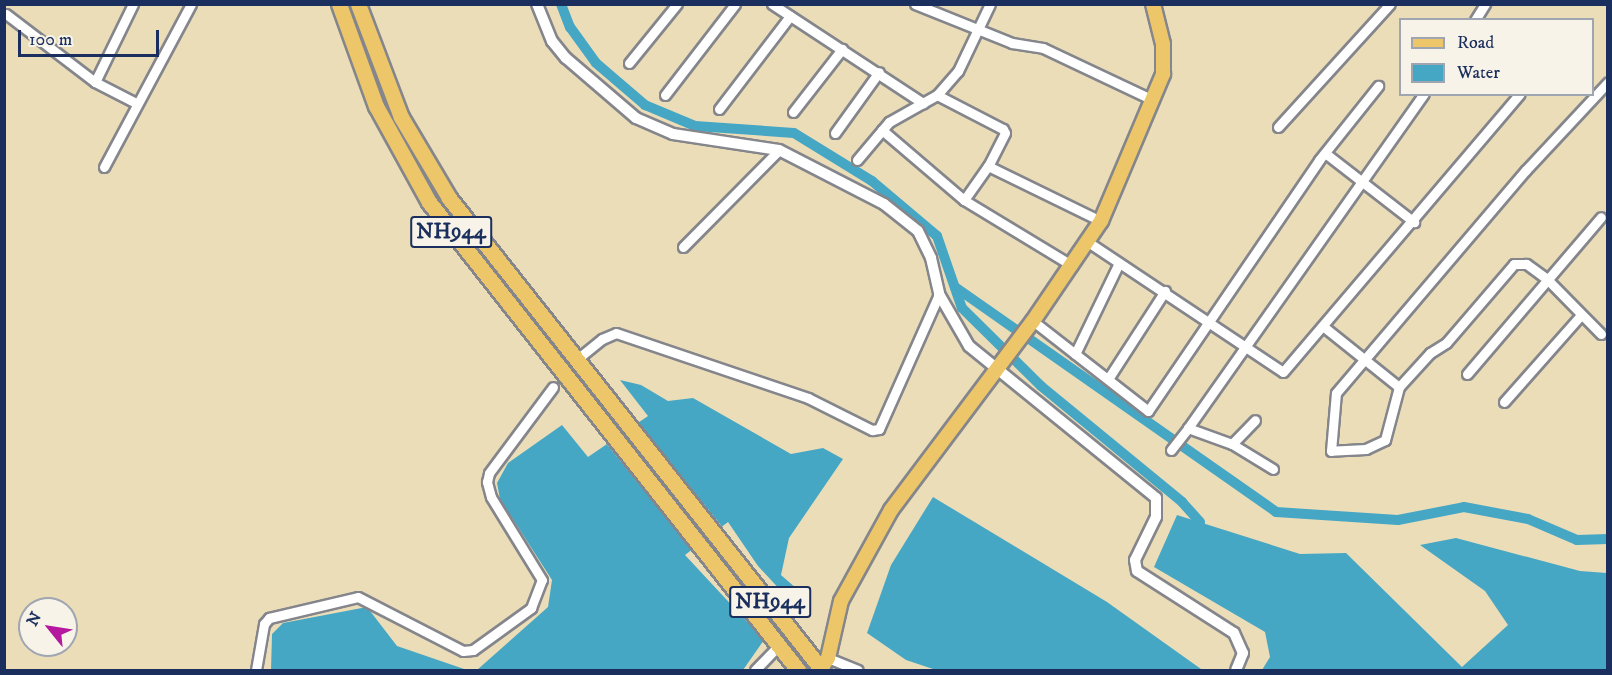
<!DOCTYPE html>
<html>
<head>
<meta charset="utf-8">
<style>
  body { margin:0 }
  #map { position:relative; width:1612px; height:675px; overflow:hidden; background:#ecddb9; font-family:"IM FELL DW Pica",serif }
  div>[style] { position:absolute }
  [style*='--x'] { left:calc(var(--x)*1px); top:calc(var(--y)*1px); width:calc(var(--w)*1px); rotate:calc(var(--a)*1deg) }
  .water>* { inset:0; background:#46a7c5 }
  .pier>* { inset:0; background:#ecddb9 }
  .canal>* { height:10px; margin:-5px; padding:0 5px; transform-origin:5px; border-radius:5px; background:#46a7c5 }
  .roads { filter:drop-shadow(2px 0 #84868c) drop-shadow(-2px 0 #84868c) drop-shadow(0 2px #84868c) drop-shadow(0 -2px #84868c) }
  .minor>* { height:9px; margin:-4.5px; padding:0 4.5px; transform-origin:4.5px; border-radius:4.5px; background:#fff }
  .tertiary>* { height:10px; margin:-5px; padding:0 5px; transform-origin:5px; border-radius:5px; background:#fff }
  .primary>* { height:14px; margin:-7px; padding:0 7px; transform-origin:7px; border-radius:7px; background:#ecc669 }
  .trunk>* { height:15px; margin:-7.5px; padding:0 7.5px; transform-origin:7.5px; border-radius:7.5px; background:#ecc669 }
  span { translate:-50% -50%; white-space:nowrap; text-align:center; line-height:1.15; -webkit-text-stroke:6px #f7f3e8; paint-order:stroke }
  .shield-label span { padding:2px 4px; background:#f7f3e8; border:2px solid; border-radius:4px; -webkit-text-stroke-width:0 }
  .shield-label { font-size:21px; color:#1b2f5e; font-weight:700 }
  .frame { position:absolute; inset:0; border:6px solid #1b2f5e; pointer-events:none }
  .legend { position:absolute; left:1399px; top:18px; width:195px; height:78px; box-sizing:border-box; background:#f7f3e8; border:2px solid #9fa5b1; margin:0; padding:8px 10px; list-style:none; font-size:18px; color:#1b2f5e }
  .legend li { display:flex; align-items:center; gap:12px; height:30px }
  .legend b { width:30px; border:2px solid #9fa5b1 }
  .north { position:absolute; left:18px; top:597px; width:60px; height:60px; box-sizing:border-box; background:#f7f3e8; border:2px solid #9fa5b1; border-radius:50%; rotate:300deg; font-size:16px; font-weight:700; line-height:24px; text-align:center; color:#1b2f5e }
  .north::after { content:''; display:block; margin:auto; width:21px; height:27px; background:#b5179e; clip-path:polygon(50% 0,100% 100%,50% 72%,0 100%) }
  .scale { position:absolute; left:18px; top:30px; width:141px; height:27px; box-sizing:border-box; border:3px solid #1b2f5e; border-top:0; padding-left:8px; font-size:18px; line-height:21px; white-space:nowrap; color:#1b2f5e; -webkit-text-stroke:4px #f7f3e8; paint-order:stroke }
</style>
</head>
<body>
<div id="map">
  <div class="water">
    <div style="clip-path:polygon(620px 380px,641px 385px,668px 401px,693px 398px,791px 454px,823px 448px,843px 459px,789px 538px,781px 575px,805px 596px,795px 606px,758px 566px,728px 522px,685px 555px,764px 640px,743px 670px,477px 670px,548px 607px,552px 580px,500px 499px,497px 483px,508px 463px,562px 425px,588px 457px,648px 416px)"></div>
    <div style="clip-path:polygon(933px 497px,1107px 602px,1201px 669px,936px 670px,906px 660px,867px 633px,891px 565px)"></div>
    <div style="clip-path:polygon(1177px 515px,1300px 554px,1346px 553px,1462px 667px,1508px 625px,1485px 591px,1420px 545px,1456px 538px,1580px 571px,1607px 573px,1607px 670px,1262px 670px,1270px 657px,1265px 632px,1154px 567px)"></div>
    <div style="clip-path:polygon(367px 607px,397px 646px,467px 670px,271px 670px,272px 634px,283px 623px)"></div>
  </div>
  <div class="pier">
    <div style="clip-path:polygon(636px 420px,724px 529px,694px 552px,605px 442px)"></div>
  </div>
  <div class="canal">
    <div style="--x:561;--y:4;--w:25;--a:69"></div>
    <div style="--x:570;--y:27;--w:44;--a:54.2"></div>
    <div style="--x:596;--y:63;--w:65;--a:40.6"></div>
    <div style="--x:645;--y:105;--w:54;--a:22.8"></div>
    <div style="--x:695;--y:126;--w:99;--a:4"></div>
    <div style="--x:794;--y:133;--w:92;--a:31.6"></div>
    <div style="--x:872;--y:181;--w:85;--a:40.2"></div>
    <div style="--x:937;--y:236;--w:76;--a:70.9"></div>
    <div style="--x:962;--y:308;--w:111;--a:44.6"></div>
    <div style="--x:1041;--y:386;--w:183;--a:39.4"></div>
    <div style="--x:1182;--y:502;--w:27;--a:48"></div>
    <div style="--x:955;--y:287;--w:392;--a:35"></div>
    <div style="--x:1276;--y:512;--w:122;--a:3.8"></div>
    <div style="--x:1398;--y:520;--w:67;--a:-11.1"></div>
    <div style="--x:1464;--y:507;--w:65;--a:10.6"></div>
    <div style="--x:1528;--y:519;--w:53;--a:23.2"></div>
    <div style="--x:1577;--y:540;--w:31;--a:-2"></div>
  </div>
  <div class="roads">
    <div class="minor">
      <div style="--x:772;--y:4;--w:181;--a:33.3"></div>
      <div style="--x:915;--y:4;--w:105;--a:21.9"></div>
      <div style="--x:1012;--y:43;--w:31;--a:9"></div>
      <div style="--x:1043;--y:48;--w:122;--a:25.3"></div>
      <div style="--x:6;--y:14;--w:112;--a:37.4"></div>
      <div style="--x:95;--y:82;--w:46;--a:27.1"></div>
      <div style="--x:1475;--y:20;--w:19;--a:-58"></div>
      <div style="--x:629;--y:63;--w:76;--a:-50.9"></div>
      <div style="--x:95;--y:82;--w:87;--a:-64"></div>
      <div style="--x:665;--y:95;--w:115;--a:-52.4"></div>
      <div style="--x:937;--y:95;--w:32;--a:-49"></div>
      <div style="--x:958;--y:71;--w:74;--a:-64.5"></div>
      <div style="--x:719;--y:109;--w:117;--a:-52.6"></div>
      <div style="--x:793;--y:112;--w:80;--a:-52.1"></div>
      <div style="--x:1278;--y:127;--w:166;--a:-47.7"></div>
      <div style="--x:882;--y:130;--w:108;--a:40.5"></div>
      <div style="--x:964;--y:200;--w:127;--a:31.2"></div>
      <div style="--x:835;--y:133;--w:75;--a:-54.2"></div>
      <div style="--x:1325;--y:153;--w:113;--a:37.8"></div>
      <div style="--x:857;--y:160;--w:50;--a:-49.9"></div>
      <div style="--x:889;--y:122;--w:55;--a:-29.4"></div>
      <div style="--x:937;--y:95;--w:74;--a:27.3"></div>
      <div style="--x:1003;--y:129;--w:4;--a:63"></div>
      <div style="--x:1005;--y:133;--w:37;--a:117"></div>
      <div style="--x:104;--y:167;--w:185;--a:-61.9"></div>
      <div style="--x:964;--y:200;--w:42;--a:-54.8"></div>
      <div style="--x:988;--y:166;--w:126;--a:26"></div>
      <div style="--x:1088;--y:242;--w:234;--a:33.7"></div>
      <div style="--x:1283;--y:372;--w:365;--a:-49.6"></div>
      <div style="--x:683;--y:247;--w:136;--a:-45.3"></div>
      <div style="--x:1033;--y:321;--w:146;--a:38"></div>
      <div style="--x:1148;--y:411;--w:304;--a:-55.7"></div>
      <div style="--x:1319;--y:160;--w:95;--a:-51.4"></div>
      <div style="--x:1324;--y:327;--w:96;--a:38.7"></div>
      <div style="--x:1601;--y:334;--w:77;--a:-134.5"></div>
      <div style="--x:1547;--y:279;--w:26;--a:-144"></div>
      <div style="--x:1526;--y:264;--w:12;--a:180"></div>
      <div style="--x:1514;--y:264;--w:104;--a:130.7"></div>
      <div style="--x:1446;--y:343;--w:19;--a:148"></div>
      <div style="--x:1430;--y:353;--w:46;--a:132.4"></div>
      <div style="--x:1399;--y:387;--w:55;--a:104.8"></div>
      <div style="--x:1385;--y:440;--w:21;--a:155"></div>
      <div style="--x:1366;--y:449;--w:35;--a:177"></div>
      <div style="--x:1331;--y:451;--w:58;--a:-85.1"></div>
      <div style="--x:1336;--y:393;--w:293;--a:-49.6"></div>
      <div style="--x:1526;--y:170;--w:120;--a:-47"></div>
      <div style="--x:1075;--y:354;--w:101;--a:-64.2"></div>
      <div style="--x:576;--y:360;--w:33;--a:-39"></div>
      <div style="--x:602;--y:339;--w:15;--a:-23"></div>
      <div style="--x:616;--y:333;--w:203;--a:18.7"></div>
      <div style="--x:808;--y:398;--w:72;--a:26.6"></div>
      <div style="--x:872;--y:430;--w:7;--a:-8"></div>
      <div style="--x:879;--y:429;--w:148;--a:-66"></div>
      <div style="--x:1467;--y:374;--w:206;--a:-49.5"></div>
      <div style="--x:1108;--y:379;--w:105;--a:-57.1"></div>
      <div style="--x:1504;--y:402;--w:116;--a:-48.5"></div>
      <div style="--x:1232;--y:444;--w:33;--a:-46"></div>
      <div style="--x:1171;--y:450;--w:28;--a:-52"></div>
      <div style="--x:1273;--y:469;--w:48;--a:-148.6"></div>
      <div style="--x:1232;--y:444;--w:47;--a:-160"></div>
      <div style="--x:1188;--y:428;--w:409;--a:-54.8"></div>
      <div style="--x:828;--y:658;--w:32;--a:22"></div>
      <div style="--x:256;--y:670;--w:47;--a:-80.1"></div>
      <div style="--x:264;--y:624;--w:8;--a:-50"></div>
      <div style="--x:269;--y:618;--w:91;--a:-13.3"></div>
      <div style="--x:358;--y:597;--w:118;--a:27.2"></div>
      <div style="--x:463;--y:651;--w:10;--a:-6"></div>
      <div style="--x:473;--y:650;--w:72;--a:-35.9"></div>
      <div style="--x:531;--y:608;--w:30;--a:-69"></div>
      <div style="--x:542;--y:580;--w:97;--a:-121.6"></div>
      <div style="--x:491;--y:497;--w:16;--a:-105"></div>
      <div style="--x:487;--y:482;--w:9;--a:-77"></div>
      <div style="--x:489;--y:473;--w:107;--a:-53.3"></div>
      <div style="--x:755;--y:670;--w:35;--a:-46"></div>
    </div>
    <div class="tertiary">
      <div style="--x:537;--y:4;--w:40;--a:68"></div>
      <div style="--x:552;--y:41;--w:22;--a:51"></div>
      <div style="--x:566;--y:58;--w:92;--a:40.6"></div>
      <div style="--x:636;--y:118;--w:40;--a:23.4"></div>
      <div style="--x:673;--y:134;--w:107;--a:8.6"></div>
      <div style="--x:779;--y:150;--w:118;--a:27.2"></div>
      <div style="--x:884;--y:204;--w:43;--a:38.5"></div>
      <div style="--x:918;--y:231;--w:30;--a:64"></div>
      <div style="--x:931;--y:258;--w:37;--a:77"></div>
      <div style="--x:939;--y:294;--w:60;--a:60"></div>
      <div style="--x:969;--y:346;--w:241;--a:39.1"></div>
      <div style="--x:1156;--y:498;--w:19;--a:90"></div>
      <div style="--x:1156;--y:517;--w:48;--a:116"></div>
      <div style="--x:1135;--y:560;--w:11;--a:80"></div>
      <div style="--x:1137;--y:571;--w:115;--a:32.6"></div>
      <div style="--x:1234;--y:633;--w:22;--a:66"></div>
      <div style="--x:1243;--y:653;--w:18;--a:112"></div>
    </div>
    <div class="primary">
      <div style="--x:820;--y:670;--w:14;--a:-56"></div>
      <div style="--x:828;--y:658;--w:58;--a:-77.2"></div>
      <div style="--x:841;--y:601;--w:104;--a:-61.2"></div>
      <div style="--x:891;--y:510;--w:236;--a:-53.1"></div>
      <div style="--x:1033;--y:321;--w:121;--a:-55.8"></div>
      <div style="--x:1101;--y:221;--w:160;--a:-67.1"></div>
      <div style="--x:1163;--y:74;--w:30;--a:-90"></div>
      <div style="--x:1163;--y:44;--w:41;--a:-104"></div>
    </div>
    <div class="trunk">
      <div style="--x:339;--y:4;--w:109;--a:70.1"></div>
      <div style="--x:376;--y:106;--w:110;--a:61.1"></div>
      <div style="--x:429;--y:202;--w:596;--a:51.75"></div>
      <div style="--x:358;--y:4;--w:121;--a:69.2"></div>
      <div style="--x:401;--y:117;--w:94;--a:59.3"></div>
      <div style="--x:449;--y:198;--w:602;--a:51.68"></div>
    </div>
  </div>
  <div class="shield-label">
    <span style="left:451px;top:232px">NH944</span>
    <span style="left:770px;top:602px">NH944</span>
  </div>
  <div class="frame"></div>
  <ul class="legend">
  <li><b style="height:8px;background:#ecc669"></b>Road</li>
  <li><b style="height:16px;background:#46a7c5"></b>Water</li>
  </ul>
  <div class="north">N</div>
  <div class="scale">100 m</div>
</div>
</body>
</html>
